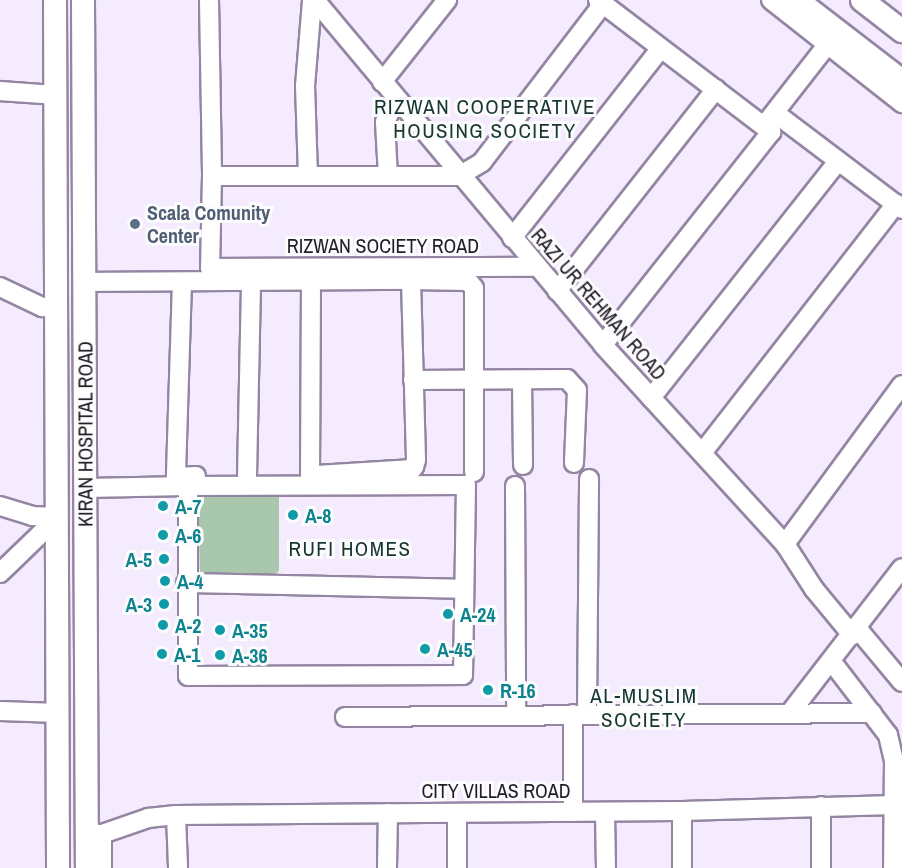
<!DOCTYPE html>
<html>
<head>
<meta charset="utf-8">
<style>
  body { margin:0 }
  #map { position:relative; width:902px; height:868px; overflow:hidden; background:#f4ebfe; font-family:"Archivo Narrow",sans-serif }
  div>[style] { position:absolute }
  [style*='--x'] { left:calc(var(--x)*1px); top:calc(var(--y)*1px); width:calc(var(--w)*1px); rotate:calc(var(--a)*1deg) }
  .green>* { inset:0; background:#a9c7ac }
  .roads { filter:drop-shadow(2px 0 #9486a3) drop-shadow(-2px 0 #9486a3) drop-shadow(0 2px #9486a3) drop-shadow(0 -2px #9486a3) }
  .minor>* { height:18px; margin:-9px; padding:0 9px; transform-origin:9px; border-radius:9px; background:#fff }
  .major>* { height:22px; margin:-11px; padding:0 11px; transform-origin:11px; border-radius:11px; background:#fff }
  .dots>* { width:16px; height:16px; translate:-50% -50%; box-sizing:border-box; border:3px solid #fcfcfc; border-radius:50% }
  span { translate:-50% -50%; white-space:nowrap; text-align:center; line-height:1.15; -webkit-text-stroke:6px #fcfcfc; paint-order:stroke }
  .service-label { font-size:20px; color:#4e5e75; font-weight:700 }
  .left { translate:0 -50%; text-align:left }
  .street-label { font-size:20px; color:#221c28 }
  .culture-label { font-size:20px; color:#0d838f; font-weight:700 }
  .right { translate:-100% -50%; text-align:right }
  .neighbourhood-label { font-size:21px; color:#163731; letter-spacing:1.5px }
</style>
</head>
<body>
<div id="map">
  <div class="green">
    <div style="clip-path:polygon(198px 497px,279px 497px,279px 571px,275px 574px,200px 578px)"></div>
  </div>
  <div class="roads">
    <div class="minor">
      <div style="--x:209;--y:0;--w:176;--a:89"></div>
      <div style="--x:212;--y:176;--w:92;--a:91.2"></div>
      <div style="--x:210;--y:268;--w:326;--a:-0.2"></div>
      <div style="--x:315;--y:0;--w:449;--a:50.1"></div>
      <div style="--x:603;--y:345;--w:270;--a:47.6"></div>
      <div style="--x:785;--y:544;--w:54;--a:57.2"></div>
      <div style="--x:814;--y:589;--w:60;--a:50.4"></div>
      <div style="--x:598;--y:0;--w:218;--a:37.3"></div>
      <div style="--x:771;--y:132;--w:271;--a:128.3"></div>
      <div style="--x:771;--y:0;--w:167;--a:38.2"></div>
      <div style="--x:382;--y:82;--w:105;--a:-51.6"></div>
      <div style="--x:0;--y:91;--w:56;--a:4.1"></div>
      <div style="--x:775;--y:113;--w:159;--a:37.1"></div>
      <div style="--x:767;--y:122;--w:110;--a:-52"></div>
      <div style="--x:212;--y:176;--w:247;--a:0"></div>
      <div style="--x:459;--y:176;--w:27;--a:-31"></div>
      <div style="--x:482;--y:162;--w:199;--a:-52.6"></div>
      <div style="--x:308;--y:176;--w:90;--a:-91.9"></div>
      <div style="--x:305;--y:86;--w:86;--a:-85.3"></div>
      <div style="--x:388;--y:176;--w:54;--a:-93.2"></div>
      <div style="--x:385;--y:122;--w:25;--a:-64"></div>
      <div style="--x:512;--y:238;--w:241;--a:-51.9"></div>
      <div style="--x:411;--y:280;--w:57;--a:1"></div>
      <div style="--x:468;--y:281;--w:9;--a:49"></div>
      <div style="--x:474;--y:288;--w:184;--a:90"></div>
      <div style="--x:86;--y:282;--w:325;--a:-0.4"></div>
      <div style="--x:411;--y:280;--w:180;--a:88.4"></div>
      <div style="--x:416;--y:460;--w:7;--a:106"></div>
      <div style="--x:414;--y:467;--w:3;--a:135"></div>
      <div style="--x:412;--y:469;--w:95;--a:176.4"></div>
      <div style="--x:182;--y:282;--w:195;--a:91.8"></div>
      <div style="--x:176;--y:477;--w:20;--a:-3"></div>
      <div style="--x:0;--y:287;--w:47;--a:25.5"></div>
      <div style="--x:42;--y:307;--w:15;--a:0"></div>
      <div style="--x:557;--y:291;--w:257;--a:-51.8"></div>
      <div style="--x:413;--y:380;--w:154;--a:-0.4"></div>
      <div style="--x:567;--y:379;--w:15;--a:48"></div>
      <div style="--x:577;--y:390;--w:73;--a:92.4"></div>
      <div style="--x:522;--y:380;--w:85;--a:89.3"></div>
      <div style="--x:651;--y:398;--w:302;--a:-51.7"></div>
      <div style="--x:702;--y:453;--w:316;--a:-52.1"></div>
      <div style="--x:310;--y:475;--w:193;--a:-89.7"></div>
      <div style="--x:247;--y:476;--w:195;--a:-88.8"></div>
      <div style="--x:515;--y:486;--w:229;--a:89.7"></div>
      <div style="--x:85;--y:488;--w:103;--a:-1.1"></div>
      <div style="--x:188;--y:486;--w:278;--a:-0.2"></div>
      <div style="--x:466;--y:485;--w:190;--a:90.9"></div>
      <div style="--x:463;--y:675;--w:275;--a:179.8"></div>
      <div style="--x:188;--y:676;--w:190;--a:-90"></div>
      <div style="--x:0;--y:506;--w:34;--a:17"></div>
      <div style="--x:32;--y:516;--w:26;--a:2"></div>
      <div style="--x:785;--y:544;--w:197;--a:-53.7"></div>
      <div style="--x:0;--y:573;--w:81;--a:-44"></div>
      <div style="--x:186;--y:583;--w:277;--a:1.2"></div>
      <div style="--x:857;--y:628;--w:70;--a:50.2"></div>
      <div style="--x:832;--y:662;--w:92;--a:52.5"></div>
      <div style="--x:888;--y:735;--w:26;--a:77"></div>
      <div style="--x:894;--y:760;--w:108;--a:90.5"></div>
      <div style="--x:0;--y:711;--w:58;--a:2"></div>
      <div style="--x:790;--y:713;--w:183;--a:-52.3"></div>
      <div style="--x:573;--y:714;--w:98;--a:90"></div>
      <div style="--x:587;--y:714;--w:235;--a:-89.5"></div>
      <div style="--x:345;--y:717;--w:527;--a:-0.43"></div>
      <div style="--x:605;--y:812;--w:56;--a:89"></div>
      <div style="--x:176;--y:815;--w:53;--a:87.8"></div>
      <div style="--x:86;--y:833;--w:16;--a:4"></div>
      <div style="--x:102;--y:834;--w:49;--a:-19.2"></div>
      <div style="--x:148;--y:818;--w:28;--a:-6"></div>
      <div style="--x:176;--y:815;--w:506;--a:-0.45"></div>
      <div style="--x:682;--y:811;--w:212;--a:-1.6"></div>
      <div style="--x:102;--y:834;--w:34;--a:90"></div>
      <div style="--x:387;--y:868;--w:55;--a:-89"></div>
      <div style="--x:457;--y:868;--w:55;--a:-90"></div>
      <div style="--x:682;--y:868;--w:57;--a:-90"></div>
      <div style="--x:821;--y:868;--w:62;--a:-90"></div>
    </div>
    <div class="major">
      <div style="--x:55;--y:0;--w:868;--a:89.8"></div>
      <div style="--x:83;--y:0;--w:868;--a:89.74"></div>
      <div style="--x:797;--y:0;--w:133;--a:37.6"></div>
      <div style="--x:862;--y:0;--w:51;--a:37.8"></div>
    </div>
  </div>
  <div class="dots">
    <div style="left:135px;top:224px;background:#5c6f8a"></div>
    <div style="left:163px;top:506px;background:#0f9aa8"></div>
    <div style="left:293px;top:515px;background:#0f9aa8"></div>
    <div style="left:163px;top:535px;background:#0f9aa8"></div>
    <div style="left:164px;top:559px;background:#0f9aa8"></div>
    <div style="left:165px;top:581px;background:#0f9aa8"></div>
    <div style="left:164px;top:604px;background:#0f9aa8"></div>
    <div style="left:448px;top:614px;background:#0f9aa8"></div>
    <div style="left:163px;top:625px;background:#0f9aa8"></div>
    <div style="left:220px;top:630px;background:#0f9aa8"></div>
    <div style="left:425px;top:649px;background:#0f9aa8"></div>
    <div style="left:162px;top:654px;background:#0f9aa8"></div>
    <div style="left:220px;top:655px;background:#0f9aa8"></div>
    <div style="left:488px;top:690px;background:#0f9aa8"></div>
  </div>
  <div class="service-label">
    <span class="left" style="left:147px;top:224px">Scala Comunity<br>Center</span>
  </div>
  <div class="street-label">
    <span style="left:383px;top:245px">RIZWAN SOCIETY ROAD</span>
    <span style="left:599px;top:304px;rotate:49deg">RAZI UR REHMAN ROAD</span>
    <span style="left:85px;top:434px;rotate:-90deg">KIRAN HOSPITAL ROAD</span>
    <span style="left:496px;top:790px">CITY VILLAS ROAD</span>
  </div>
  <div class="culture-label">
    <span class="left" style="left:175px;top:506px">A-7</span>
    <span class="left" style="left:305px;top:515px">A-8</span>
    <span class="left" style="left:175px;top:535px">A-6</span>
    <span class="right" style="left:152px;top:559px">A-5</span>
    <span class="left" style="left:177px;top:581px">A-4</span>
    <span class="right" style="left:152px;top:604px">A-3</span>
    <span class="left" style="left:460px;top:614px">A-24</span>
    <span class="left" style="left:175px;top:625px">A-2</span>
    <span class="left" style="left:232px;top:630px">A-35</span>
    <span class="left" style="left:437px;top:649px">A-45</span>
    <span class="left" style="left:174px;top:654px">A-1</span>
    <span class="left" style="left:232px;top:655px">A-36</span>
    <span class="left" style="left:500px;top:690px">R-16</span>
  </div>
  <div class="neighbourhood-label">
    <span style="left:485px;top:119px">RIZWAN COOPERATIVE<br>HOUSING SOCIETY</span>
    <span style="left:350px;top:549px">RUFI HOMES</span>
    <span style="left:644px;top:708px">AL-MUSLIM<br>SOCIETY</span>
  </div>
</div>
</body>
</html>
